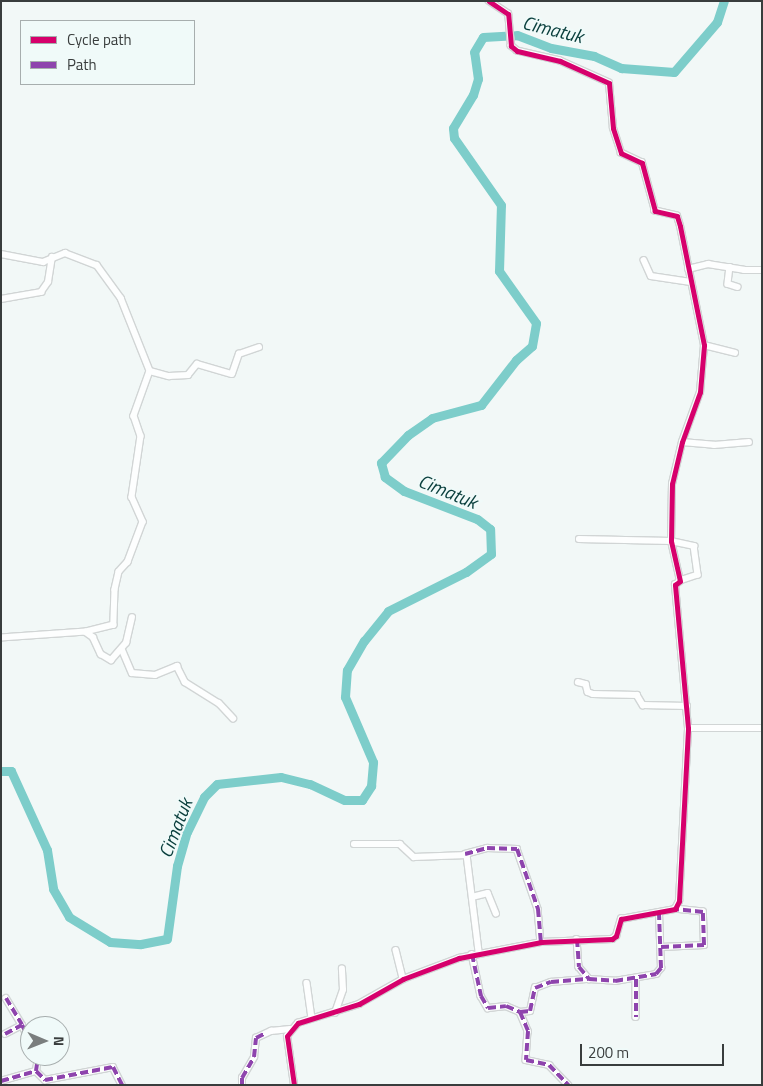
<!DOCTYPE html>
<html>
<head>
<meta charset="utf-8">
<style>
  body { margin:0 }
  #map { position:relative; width:763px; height:1086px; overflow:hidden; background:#f2f8f7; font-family:"Titillium Web",sans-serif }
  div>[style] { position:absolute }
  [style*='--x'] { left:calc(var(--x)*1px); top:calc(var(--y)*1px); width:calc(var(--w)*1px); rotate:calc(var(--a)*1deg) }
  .river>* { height:9px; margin:-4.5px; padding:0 4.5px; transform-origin:4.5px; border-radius:4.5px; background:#7dcdca }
  .roads { filter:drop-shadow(1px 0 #d1d5d5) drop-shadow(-1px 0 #d1d5d5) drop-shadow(0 1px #d1d5d5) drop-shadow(0 -1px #d1d5d5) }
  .minor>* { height:5.5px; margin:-2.75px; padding:0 2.75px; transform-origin:2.75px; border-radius:2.75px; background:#fdfefe }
  .quiet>* { height:4px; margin-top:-2px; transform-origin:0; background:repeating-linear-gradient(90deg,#8e44ad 0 8px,transparent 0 12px) }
  .cycleway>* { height:5px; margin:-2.5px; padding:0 2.5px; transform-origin:2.5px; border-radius:2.5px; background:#d6006c }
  span { translate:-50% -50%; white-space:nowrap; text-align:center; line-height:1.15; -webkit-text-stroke:4px #f0faf9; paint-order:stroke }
  .water-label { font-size:19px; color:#093e3c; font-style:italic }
  .frame { position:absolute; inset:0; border:2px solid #393d3d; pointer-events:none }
  .legend { position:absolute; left:20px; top:20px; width:175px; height:65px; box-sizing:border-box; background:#f0faf9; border:1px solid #a7aeae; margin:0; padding:6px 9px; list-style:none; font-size:15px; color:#393d3d }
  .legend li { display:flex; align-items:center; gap:10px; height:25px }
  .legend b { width:25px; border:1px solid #a7aeae }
  .north { position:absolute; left:20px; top:1016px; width:50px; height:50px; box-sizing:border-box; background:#f0faf9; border:1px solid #a7aeae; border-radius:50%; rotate:91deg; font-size:14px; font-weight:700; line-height:20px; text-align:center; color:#393d3d }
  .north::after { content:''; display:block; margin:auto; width:18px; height:22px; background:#7a7e7e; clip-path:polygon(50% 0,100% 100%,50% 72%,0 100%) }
  .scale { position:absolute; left:580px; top:1044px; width:144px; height:22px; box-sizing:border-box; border:2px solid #393d3d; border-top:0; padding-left:6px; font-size:15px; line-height:18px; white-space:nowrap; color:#393d3d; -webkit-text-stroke:4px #f0faf9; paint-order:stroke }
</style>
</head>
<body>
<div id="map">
  <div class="river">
    <div style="--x:1;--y:771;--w:10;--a:0"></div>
    <div style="--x:11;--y:771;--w:87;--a:65.5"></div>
    <div style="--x:47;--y:850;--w:39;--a:81"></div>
    <div style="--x:53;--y:889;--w:32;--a:60"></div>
    <div style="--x:69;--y:917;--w:48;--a:31.4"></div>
    <div style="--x:110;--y:942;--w:31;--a:4"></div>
    <div style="--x:141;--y:944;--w:26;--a:-11"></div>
    <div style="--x:167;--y:939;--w:74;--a:-82.2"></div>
    <div style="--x:177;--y:866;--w:35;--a:-74"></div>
    <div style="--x:187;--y:832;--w:39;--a:-64"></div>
    <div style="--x:204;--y:797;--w:18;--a:-45"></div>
    <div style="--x:217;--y:784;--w:64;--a:-6.2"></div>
    <div style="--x:281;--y:777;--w:30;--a:14"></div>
    <div style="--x:310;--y:784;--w:38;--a:25"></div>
    <div style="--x:345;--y:800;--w:17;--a:0"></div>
    <div style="--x:362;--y:800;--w:17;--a:-57"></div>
    <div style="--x:371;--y:786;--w:24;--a:-85"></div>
    <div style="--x:373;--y:762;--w:71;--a:-113.3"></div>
    <div style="--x:345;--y:697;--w:27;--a:-86"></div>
    <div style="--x:347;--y:670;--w:34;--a:-60"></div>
    <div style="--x:364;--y:641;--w:38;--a:-51"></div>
    <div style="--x:388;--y:611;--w:87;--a:-26.6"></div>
    <div style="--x:466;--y:572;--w:31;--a:-36"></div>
    <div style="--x:491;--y:554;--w:25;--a:-92"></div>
    <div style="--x:490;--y:529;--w:16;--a:-142"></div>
    <div style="--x:477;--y:519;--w:78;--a:-159"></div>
    <div style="--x:404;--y:491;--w:24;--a:-144"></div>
    <div style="--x:385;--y:477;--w:15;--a:-106"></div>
    <div style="--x:381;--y:463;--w:39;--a:-46"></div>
    <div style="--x:408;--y:435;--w:29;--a:-35"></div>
    <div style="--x:432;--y:418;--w:51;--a:-14.9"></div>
    <div style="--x:481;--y:405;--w:57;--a:-52.1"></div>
    <div style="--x:516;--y:360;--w:21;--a:-41"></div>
    <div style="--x:532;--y:346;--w:23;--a:-80"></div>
    <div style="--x:536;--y:323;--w:64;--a:-125.4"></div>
    <div style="--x:499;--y:271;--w:66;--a:-88.3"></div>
    <div style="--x:501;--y:205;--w:82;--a:-125"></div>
    <div style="--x:454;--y:138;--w:10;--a:-96"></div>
    <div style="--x:453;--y:128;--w:39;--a:-59"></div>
    <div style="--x:473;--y:95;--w:17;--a:-73"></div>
    <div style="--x:478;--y:79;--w:27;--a:-98"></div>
    <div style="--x:474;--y:52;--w:17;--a:-59"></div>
    <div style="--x:483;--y:37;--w:34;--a:-3"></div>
    <div style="--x:517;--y:35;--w:36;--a:21"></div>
    <div style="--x:551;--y:48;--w:44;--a:10.5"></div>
    <div style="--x:594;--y:56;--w:30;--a:24"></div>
    <div style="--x:621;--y:68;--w:53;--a:4.3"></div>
    <div style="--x:674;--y:72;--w:66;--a:-49.3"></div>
    <div style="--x:717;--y:22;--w:22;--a:-72"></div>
  </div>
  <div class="roads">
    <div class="minor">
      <div style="--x:1;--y:254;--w:43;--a:10.8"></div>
      <div style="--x:43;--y:262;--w:24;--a:-22"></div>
      <div style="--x:65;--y:253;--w:34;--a:21"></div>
      <div style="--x:97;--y:265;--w:41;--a:54"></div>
      <div style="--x:121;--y:298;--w:79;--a:68.3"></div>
      <div style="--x:150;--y:371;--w:48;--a:109.6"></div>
      <div style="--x:134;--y:416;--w:21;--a:71"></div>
      <div style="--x:141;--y:436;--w:62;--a:98.4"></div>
      <div style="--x:132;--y:497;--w:27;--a:66"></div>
      <div style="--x:143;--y:522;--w:43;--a:110.6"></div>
      <div style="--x:128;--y:562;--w:13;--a:132"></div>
      <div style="--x:119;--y:572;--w:18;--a:103"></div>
      <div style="--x:115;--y:590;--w:35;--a:92"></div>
      <div style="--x:114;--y:625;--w:29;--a:166"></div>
      <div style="--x:86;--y:632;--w:85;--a:176"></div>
      <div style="--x:644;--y:260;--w:17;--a:66"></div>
      <div style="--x:651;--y:276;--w:40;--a:8.5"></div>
      <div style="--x:730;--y:267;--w:17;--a:97"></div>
      <div style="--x:728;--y:284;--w:10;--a:17"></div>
      <div style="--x:688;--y:269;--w:21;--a:-14"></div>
      <div style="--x:708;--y:264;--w:36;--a:9"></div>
      <div style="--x:744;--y:270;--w:18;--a:0"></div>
      <div style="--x:1;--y:299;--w:41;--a:-9.9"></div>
      <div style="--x:41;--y:292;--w:12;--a:-55"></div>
      <div style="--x:48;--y:282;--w:25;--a:-81"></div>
      <div style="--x:704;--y:345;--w:32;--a:14"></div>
      <div style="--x:150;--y:371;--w:20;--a:15"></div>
      <div style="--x:169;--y:376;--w:19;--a:-3"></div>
      <div style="--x:188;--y:375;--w:14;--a:-51"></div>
      <div style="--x:197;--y:364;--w:36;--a:16"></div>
      <div style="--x:232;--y:374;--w:21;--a:-71"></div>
      <div style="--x:239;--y:354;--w:21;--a:-19"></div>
      <div style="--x:682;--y:442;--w:32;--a:5"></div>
      <div style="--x:714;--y:445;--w:35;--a:-5"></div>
      <div style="--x:579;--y:539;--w:92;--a:1.2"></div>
      <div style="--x:671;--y:541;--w:24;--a:12"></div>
      <div style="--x:694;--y:546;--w:29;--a:82"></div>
      <div style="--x:698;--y:575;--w:19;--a:162"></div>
      <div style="--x:86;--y:632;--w:9;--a:36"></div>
      <div style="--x:93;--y:637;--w:19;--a:65"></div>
      <div style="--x:101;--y:654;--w:12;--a:31"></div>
      <div style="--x:111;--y:660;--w:23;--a:-49"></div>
      <div style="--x:126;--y:643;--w:26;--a:-77"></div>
      <div style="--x:122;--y:649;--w:26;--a:67"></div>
      <div style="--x:132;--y:673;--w:23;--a:5"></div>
      <div style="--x:155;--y:675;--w:24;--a:-22"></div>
      <div style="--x:177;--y:666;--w:18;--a:63"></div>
      <div style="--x:185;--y:682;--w:40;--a:32"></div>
      <div style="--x:219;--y:703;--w:21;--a:47"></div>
      <div style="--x:578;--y:682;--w:8;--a:14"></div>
      <div style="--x:586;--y:684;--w:8;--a:76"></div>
      <div style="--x:588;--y:692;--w:5;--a:22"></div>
      <div style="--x:593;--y:694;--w:44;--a:1.3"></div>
      <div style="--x:637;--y:695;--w:12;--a:59"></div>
      <div style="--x:643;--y:705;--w:44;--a:1.3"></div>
      <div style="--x:688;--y:728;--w:74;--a:0"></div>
      <div style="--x:354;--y:844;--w:46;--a:0"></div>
      <div style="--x:400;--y:844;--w:19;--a:43"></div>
      <div style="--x:414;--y:857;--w:53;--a:-2.2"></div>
      <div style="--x:467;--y:855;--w:98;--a:82.9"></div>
      <div style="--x:465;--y:854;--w:23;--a:-15"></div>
      <div style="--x:487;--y:848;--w:30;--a:2"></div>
      <div style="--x:517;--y:849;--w:64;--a:70.7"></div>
      <div style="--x:538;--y:909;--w:33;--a:85"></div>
      <div style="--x:472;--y:897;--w:16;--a:-14"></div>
      <div style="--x:488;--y:893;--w:22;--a:68"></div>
      <div style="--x:577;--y:939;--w:28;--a:86"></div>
      <div style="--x:579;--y:967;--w:16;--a:50"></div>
      <div style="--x:589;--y:979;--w:26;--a:4"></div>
      <div style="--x:615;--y:981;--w:42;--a:-9.7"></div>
      <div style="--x:656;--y:974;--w:8;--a:-50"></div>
      <div style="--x:661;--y:968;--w:55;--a:-92.1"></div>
      <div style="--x:661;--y:947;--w:43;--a:-2.7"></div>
      <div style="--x:704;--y:945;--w:33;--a:-92"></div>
      <div style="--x:703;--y:912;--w:28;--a:-174"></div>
      <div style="--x:396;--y:950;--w:30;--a:76"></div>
      <div style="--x:472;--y:954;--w:43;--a:77.9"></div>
      <div style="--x:481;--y:996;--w:14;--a:60"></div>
      <div style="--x:488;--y:1008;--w:18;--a:-6"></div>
      <div style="--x:506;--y:1006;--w:15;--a:23"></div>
      <div style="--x:520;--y:1012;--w:10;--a:-6"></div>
      <div style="--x:530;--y:1011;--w:24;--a:-78"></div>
      <div style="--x:535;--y:988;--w:17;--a:-21"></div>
      <div style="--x:551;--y:982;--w:38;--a:-5"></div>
      <div style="--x:636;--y:979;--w:38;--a:90"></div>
      <div style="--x:307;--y:983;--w:34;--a:82"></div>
      <div style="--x:6;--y:998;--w:31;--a:59"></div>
      <div style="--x:520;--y:1012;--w:21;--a:67"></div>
      <div style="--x:528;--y:1031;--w:29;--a:94"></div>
      <div style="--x:526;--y:1060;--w:24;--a:12"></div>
      <div style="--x:549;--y:1065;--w:28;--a:46"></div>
      <div style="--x:335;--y:1013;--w:24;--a:-71"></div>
      <div style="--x:343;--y:990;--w:21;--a:-93"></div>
      <div style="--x:5;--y:1034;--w:19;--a:-28"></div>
      <div style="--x:22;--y:1025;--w:17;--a:62"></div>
      <div style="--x:36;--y:1071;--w:15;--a:-82"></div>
      <div style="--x:1;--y:1081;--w:36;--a:-16"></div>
      <div style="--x:36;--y:1071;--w:13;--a:45"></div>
      <div style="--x:45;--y:1080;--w:69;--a:-10.8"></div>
      <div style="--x:113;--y:1067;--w:20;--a:63"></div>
      <div style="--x:242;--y:1085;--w:7;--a:-90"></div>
      <div style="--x:242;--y:1078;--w:24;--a:-60"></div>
      <div style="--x:254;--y:1057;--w:19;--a:-84"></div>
      <div style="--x:256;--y:1038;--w:17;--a:-25"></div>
      <div style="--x:271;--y:1031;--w:19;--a:-6"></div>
      <div style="--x:294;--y:1085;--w:49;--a:-98.1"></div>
      <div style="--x:287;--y:1036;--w:17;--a:-50"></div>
      <div style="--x:298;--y:1023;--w:64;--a:-17.3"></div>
      <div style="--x:359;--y:1004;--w:51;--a:-29.6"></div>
      <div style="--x:403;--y:979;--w:60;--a:-20.6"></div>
      <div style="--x:459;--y:958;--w:84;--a:-11"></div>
      <div style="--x:541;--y:942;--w:71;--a:-2.4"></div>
      <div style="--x:612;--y:939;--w:5;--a:-37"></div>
      <div style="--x:616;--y:936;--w:18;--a:-74"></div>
      <div style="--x:621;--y:919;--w:55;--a:-10.5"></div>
      <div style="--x:675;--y:909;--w:9;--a:-63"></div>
      <div style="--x:679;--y:901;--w:173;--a:-87"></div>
      <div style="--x:688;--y:728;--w:144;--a:-95.2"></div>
      <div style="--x:675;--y:585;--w:6;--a:-39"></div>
      <div style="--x:680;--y:581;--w:41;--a:-102.7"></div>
      <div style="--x:671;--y:541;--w:57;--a:-89"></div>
      <div style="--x:672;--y:484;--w:43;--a:-76.6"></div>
      <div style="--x:682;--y:442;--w:53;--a:-70.2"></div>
      <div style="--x:700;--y:392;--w:47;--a:-85.1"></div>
      <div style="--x:704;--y:345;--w:121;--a:-101.4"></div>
      <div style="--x:680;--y:226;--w:10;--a:-107"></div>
      <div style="--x:677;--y:216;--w:23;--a:-167"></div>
      <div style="--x:655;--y:211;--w:50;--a:-105.2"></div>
      <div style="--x:642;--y:163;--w:23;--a:-155"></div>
      <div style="--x:621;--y:153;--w:26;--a:-108"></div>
      <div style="--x:613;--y:128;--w:45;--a:-95.1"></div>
      <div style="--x:609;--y:83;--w:54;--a:-155.8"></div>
      <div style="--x:560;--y:61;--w:44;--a:-166.9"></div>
      <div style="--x:517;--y:51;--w:8;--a:-140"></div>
      <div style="--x:511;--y:46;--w:32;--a:-95"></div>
      <div style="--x:508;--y:14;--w:23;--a:-146"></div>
    </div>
  </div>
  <div class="quiet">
    <div style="--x:465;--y:854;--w:23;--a:-15"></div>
    <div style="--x:487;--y:848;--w:30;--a:2"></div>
    <div style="--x:517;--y:849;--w:64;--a:70.7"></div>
    <div style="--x:538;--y:909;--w:33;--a:85"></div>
    <div style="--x:577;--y:939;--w:28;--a:86"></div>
    <div style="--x:579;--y:967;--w:16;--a:50"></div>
    <div style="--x:589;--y:979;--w:26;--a:4"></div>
    <div style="--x:615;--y:981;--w:42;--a:-9.7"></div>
    <div style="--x:656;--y:974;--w:8;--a:-50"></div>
    <div style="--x:661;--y:968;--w:55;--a:-92.1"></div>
    <div style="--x:661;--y:947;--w:43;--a:-2.7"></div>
    <div style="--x:704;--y:945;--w:33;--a:-92"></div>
    <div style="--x:703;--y:912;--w:28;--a:-174"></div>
    <div style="--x:472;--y:954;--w:43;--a:77.9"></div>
    <div style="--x:481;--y:996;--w:14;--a:60"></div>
    <div style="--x:488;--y:1008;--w:18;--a:-6"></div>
    <div style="--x:506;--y:1006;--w:15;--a:23"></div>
    <div style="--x:520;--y:1012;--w:10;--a:-6"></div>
    <div style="--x:530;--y:1011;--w:24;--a:-78"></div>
    <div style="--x:535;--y:988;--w:17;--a:-21"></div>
    <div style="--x:551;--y:982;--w:38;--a:-5"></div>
    <div style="--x:636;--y:979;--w:38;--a:90"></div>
    <div style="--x:6;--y:998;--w:31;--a:59"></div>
    <div style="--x:520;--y:1012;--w:21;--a:67"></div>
    <div style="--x:528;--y:1031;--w:29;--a:94"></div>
    <div style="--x:526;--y:1060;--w:24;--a:12"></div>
    <div style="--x:549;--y:1065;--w:28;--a:46"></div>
    <div style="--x:5;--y:1034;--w:19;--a:-28"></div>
    <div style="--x:22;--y:1025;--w:17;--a:62"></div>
    <div style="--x:36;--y:1071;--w:15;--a:-82"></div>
    <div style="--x:1;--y:1081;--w:36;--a:-16"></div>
    <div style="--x:36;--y:1071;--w:13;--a:45"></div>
    <div style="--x:45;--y:1080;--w:69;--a:-10.8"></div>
    <div style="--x:113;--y:1067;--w:20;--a:63"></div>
    <div style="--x:242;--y:1085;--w:7;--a:-90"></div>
    <div style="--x:242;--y:1078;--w:24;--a:-60"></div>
    <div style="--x:254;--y:1057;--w:19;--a:-84"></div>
    <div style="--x:256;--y:1038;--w:11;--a:-27"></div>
  </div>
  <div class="cycleway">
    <div style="--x:294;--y:1085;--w:49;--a:-98.1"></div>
    <div style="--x:287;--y:1036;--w:17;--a:-50"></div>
    <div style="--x:298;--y:1023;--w:64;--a:-17.3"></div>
    <div style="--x:359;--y:1004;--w:51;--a:-29.6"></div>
    <div style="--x:403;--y:979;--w:60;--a:-20.6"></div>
    <div style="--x:459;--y:958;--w:84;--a:-11"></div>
    <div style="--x:541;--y:942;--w:71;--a:-2.4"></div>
    <div style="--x:612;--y:939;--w:5;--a:-37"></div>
    <div style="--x:616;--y:936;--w:18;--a:-74"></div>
    <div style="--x:621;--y:919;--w:55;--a:-10.5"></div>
    <div style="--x:675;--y:909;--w:9;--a:-63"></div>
    <div style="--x:679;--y:901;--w:173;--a:-87"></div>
    <div style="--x:688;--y:728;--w:144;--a:-95.2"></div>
    <div style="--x:675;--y:585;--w:6;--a:-39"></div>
    <div style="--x:680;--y:581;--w:41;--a:-102.7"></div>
    <div style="--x:671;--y:541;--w:57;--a:-89"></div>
    <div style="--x:672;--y:484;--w:43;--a:-76.6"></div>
    <div style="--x:682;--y:442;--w:53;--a:-70.2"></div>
    <div style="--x:700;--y:392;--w:47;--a:-85.1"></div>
    <div style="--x:704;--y:345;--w:121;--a:-101.4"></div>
    <div style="--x:680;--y:226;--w:10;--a:-107"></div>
    <div style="--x:677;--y:216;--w:23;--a:-167"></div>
    <div style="--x:655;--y:211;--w:50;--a:-105.2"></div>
    <div style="--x:642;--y:163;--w:23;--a:-155"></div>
    <div style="--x:621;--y:153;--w:26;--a:-108"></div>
    <div style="--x:613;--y:128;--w:45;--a:-95.1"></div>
    <div style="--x:609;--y:83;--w:54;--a:-155.8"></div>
    <div style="--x:560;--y:61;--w:44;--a:-166.9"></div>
    <div style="--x:517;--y:51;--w:8;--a:-140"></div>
    <div style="--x:511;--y:46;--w:32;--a:-95"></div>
    <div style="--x:508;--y:14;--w:23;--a:-146"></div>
  </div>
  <div class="water-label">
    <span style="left:553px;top:29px;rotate:14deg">Cimatuk</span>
    <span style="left:448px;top:491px;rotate:22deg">Cimatuk</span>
    <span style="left:175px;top:828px;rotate:-69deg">Cimatuk</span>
  </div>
  <div class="frame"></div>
  <ul class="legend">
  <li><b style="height:6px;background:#d6006c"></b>Cycle path</li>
  <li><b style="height:6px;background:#8e44ad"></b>Path</li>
  </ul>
  <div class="north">N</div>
  <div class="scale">200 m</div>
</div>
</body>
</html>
